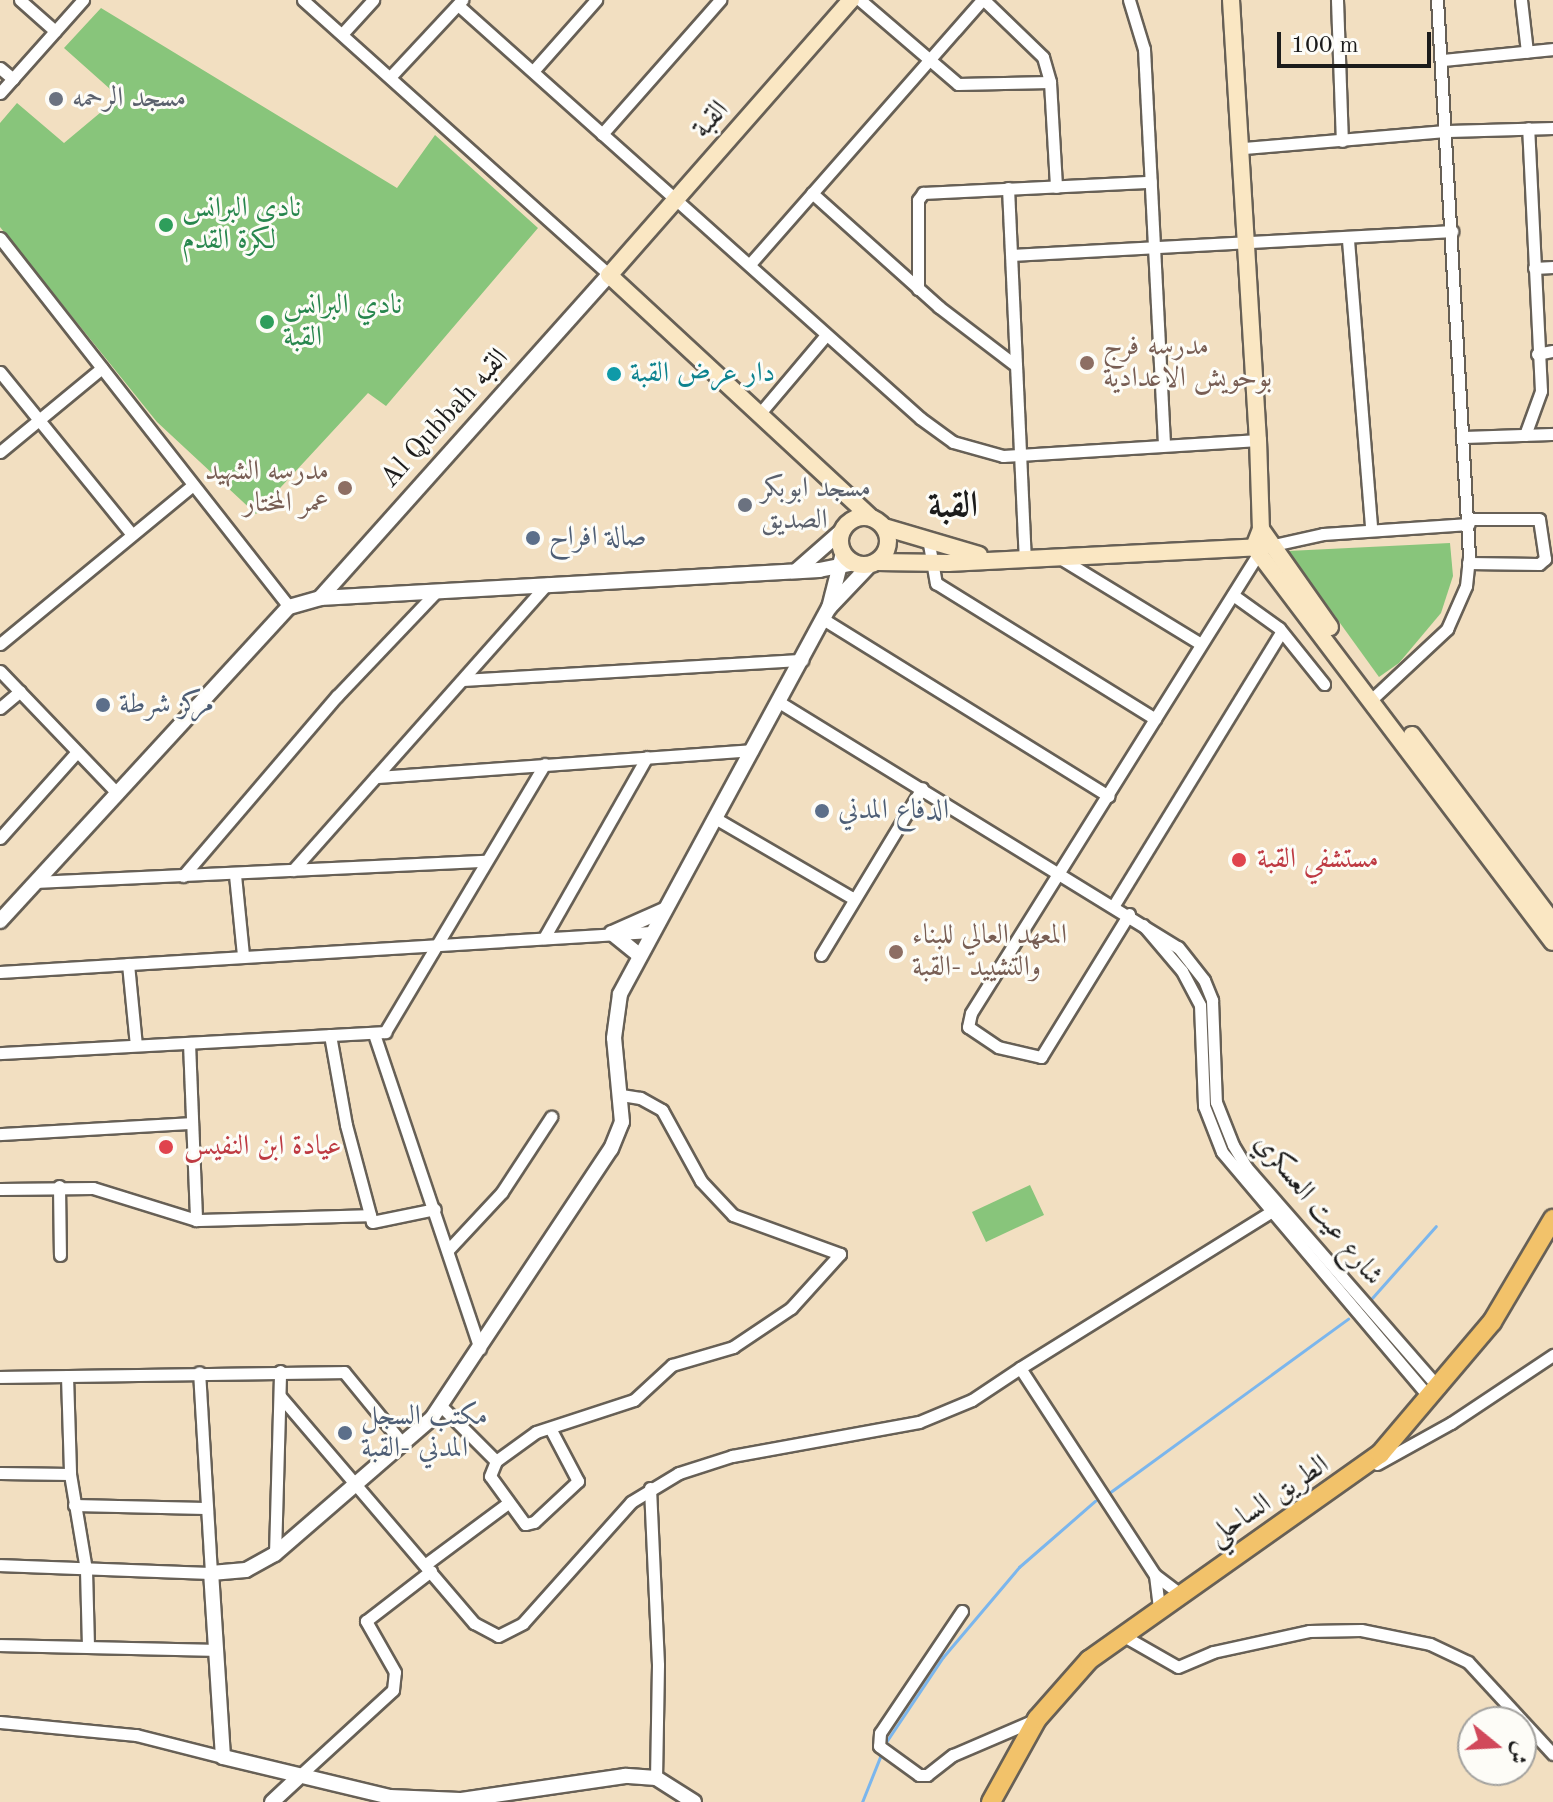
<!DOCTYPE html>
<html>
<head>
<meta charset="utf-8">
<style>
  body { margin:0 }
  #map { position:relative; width:1553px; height:1802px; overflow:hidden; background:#f2dfc1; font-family:"Old Standard TT",Amiri,serif }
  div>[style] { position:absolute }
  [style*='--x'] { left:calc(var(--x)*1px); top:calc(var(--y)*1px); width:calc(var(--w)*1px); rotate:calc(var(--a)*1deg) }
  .green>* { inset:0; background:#88c57b }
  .stream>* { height:3px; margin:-1.5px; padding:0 1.5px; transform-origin:1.5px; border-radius:1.5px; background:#7bb6ed }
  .roads { filter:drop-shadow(2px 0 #676056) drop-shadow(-2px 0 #676056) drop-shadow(0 2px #676056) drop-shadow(0 -2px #676056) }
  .minor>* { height:11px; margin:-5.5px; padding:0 5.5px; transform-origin:5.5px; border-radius:5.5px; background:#fff }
  .tertiary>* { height:14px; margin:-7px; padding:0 7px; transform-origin:7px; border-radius:7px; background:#fff }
  .secondary>* { height:16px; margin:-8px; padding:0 8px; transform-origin:8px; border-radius:8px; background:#fae7c3 }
  .secondary>.ring { margin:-8px; padding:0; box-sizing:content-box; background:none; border:16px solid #fae7c3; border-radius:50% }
  .trunk>* { height:18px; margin:-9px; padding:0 9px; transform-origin:9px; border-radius:9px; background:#f2c26a }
  .dots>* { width:22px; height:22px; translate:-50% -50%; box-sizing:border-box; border:4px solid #fdfcf7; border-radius:50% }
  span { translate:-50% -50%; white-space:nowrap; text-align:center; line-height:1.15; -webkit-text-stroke:6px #fdfcf7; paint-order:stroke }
  .worship-label { font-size:28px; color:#5b616d }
  .left { translate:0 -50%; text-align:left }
  .street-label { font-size:28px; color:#1c1c1c }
  .leisure-label { font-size:28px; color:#27864d }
  .education-label { font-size:28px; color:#785e54 }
  .right { translate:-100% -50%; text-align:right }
  .culture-label { font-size:28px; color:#0d838f }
  .service-label { font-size:28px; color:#4e5e75 }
  .health-label { font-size:28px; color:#be3a42 }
  .district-label { font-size:36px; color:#1c1c1c; font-weight:700 }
  .north { position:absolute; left:1457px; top:1706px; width:80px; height:80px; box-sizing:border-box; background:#fdfcf7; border:2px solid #a3a29f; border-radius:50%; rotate:108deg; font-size:22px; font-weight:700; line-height:32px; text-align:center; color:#1c1c1c }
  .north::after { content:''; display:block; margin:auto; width:28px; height:36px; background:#d1495b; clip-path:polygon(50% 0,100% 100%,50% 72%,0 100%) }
  .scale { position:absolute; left:1277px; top:32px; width:154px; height:36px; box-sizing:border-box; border:4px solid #1c1c1c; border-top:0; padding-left:10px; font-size:24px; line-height:28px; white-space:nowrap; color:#1c1c1c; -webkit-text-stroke:6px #fdfcf7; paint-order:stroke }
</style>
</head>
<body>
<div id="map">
  <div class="green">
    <div style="clip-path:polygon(101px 8px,397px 188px,435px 135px,538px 228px,386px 406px,368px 393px,256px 514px,157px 422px,0 227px,0 123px,17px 103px,64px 143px,119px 97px,64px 48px)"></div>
    <div style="clip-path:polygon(1450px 543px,1453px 576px,1441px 613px,1399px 663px,1379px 677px,1288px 551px)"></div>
    <div style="clip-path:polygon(1030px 1185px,1044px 1215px,986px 1242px,972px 1212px)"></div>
  </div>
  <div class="stream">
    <div style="--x:1372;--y:1298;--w:96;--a:-48.4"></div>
    <div style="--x:1109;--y:1493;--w:296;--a:-36.1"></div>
    <div style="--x:884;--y:1745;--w:106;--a:-56.2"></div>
    <div style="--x:943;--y:1657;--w:118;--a:-49.8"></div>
    <div style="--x:1019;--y:1567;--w:101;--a:-41"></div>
    <div style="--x:862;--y:1802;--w:54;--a:-68.2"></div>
  </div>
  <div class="roads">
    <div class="minor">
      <div style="--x:20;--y:0;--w:47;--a:41.5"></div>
      <div style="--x:303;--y:0;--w:411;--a:41.9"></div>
      <div style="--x:860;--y:0;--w:129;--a:40.6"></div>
      <div style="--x:958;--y:84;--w:92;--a:-1.2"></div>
      <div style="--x:984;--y:0;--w:82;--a:44"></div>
      <div style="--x:1043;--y:57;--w:26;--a:74"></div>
      <div style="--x:1050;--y:82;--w:105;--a:86.7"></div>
      <div style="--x:1129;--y:0;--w:51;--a:73"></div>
      <div style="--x:1144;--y:49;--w:396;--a:87.1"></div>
      <div style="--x:1337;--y:0;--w:141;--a:88"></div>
      <div style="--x:1521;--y:0;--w:52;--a:83.4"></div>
      <div style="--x:458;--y:5;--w:620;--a:41.79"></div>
      <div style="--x:920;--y:418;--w:41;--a:36"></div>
      <div style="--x:953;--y:442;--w:52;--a:15.6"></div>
      <div style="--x:1003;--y:456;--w:256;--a:-3.6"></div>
      <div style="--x:343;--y:33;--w:45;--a:-47.7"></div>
      <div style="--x:1443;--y:60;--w:111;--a:-5.7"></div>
      <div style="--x:0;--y:68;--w:17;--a:40"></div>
      <div style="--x:534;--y:70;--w:94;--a:-48.5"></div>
      <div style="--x:392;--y:75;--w:103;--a:-47"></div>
      <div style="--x:0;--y:93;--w:125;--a:-48.3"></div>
      <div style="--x:602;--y:134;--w:179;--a:-48.6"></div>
      <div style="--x:1244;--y:148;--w:205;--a:-4.8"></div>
      <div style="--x:1448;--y:131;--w:105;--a:-1.6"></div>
      <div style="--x:1008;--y:188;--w:370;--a:87.4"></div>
      <div style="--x:812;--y:193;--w:171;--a:41.9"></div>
      <div style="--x:939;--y:307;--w:96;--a:37.3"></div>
      <div style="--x:0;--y:238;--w:469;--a:51.9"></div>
      <div style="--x:1348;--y:240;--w:289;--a:85.4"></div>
      <div style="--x:1012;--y:255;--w:441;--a:-3.1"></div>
      <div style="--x:750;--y:264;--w:351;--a:-48.7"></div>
      <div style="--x:1534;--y:268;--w:19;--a:-3"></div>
      <div style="--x:918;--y:289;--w:89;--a:-90"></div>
      <div style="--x:918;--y:200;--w:9;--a:-54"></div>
      <div style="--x:923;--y:193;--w:228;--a:-2.8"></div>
      <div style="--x:1537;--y:354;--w:16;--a:-11"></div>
      <div style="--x:0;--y:372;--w:208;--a:50.9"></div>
      <div style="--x:761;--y:412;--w:101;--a:-49.8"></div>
      <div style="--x:1525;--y:435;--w:47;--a:-70"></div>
      <div style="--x:1541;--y:391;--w:263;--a:-92.8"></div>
      <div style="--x:1462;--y:437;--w:91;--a:-1.9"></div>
      <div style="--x:0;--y:452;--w:132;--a:-39.5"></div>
      <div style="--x:929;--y:544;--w:40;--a:80"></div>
      <div style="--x:936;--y:583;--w:258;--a:31.8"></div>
      <div style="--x:1269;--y:546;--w:55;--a:-12.5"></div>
      <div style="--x:1323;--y:534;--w:146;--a:-3.9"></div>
      <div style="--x:1060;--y:558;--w:165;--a:31.4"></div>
      <div style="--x:1468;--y:563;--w:71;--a:0.8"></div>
      <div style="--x:1539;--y:564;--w:8;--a:-40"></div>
      <div style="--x:1545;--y:559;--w:40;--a:-98.5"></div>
      <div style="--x:1539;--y:519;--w:70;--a:180"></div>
      <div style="--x:1233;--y:595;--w:57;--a:35.7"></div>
      <div style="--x:1279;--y:628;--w:72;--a:51.2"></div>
      <div style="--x:823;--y:619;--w:336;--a:31.8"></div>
      <div style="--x:0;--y:644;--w:250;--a:-39.5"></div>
      <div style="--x:0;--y:671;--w:169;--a:46.2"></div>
      <div style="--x:464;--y:680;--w:339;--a:-3.4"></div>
      <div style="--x:1372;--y:699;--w:103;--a:-43"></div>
      <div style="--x:1447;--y:629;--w:47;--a:-66.2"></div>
      <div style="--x:1466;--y:586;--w:30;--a:-84"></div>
      <div style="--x:1469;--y:556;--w:557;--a:-93.29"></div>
      <div style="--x:779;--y:702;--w:468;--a:31.6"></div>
      <div style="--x:1178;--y:947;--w:42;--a:51.8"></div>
      <div style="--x:1204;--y:980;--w:22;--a:68"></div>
      <div style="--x:1212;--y:1000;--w:102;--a:87.8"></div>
      <div style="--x:1216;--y:1102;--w:46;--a:68.4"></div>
      <div style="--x:1233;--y:1145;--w:27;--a:59"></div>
      <div style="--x:1247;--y:1168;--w:292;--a:48.9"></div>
      <div style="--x:0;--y:708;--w:26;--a:-40"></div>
      <div style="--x:376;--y:777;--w:377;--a:-4.1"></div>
      <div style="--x:715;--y:818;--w:157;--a:30.2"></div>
      <div style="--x:0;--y:838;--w:115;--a:-48.2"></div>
      <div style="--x:293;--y:870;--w:383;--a:-48.4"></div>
      <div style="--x:235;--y:875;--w:80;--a:84.3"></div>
      <div style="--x:183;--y:876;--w:237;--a:-49.5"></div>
      <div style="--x:337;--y:696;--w:144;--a:-46.4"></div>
      <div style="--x:35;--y:882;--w:451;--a:-2.7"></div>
      <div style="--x:1114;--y:905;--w:320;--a:-58.5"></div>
      <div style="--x:1129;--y:914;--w:168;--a:121.6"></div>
      <div style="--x:1041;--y:1057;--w:44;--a:-166.9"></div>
      <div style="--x:998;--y:1047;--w:36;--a:-146"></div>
      <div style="--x:968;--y:1027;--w:14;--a:-78"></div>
      <div style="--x:971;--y:1013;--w:541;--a:-57.98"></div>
      <div style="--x:1143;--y:925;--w:60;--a:49.7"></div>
      <div style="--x:1182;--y:971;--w:38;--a:62"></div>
      <div style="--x:1200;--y:1005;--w:101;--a:87.7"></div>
      <div style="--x:1204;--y:1106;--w:49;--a:68.6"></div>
      <div style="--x:1222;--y:1152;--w:322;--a:49.8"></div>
      <div style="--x:544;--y:938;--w:208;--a:-60.4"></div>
      <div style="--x:821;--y:955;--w:195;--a:-58.8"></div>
      <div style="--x:128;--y:964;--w:81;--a:84.4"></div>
      <div style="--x:0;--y:972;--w:652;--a:-3.52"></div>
      <div style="--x:374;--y:1034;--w:332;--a:71.4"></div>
      <div style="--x:330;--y:1035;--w:91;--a:79.9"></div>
      <div style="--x:346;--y:1125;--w:100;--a:75"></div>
      <div style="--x:372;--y:1222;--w:64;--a:-11.7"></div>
      <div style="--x:189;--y:1043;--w:177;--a:87.7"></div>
      <div style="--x:0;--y:1053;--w:386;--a:-3.1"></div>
      <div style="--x:385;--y:1032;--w:312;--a:-59.2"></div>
      <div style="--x:0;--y:1134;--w:192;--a:-3.3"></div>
      <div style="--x:59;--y:1186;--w:69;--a:89.2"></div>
      <div style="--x:0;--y:1189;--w:93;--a:-0.6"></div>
      <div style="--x:93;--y:1188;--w:108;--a:17.3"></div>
      <div style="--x:196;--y:1220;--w:174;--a:-1.6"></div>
      <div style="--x:448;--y:1250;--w:79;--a:-47"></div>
      <div style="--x:502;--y:1192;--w:90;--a:-56.8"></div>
      <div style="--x:1020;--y:1368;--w:293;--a:-31.9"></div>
      <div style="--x:67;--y:1376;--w:98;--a:88.2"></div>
      <div style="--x:70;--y:1474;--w:97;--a:80.5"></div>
      <div style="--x:86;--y:1570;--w:74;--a:88.5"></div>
      <div style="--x:0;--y:1377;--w:344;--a:-0.8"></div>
      <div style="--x:344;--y:1372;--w:93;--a:50.7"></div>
      <div style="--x:280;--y:1396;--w:299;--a:49.5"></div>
      <div style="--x:474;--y:1623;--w:27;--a:28"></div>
      <div style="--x:498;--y:1636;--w:28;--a:-27"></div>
      <div style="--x:523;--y:1623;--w:162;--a:-48.2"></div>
      <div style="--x:631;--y:1502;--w:56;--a:-31.1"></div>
      <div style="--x:679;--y:1473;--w:56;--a:-17.8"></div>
      <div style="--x:732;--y:1456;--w:190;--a:-10.3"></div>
      <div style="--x:919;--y:1422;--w:57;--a:-22.5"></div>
      <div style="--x:972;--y:1400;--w:58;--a:-33.7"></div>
      <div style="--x:1020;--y:1368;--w:247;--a:56.9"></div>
      <div style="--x:1155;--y:1575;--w:31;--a:37"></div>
      <div style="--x:442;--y:1407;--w:76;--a:45"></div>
      <div style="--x:550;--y:1428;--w:60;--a:62.2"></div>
      <div style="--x:578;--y:1481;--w:60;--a:137"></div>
      <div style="--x:534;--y:1522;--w:9;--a:167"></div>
      <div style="--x:525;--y:1524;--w:59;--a:-126.1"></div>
      <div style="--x:490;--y:1476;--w:16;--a:-68"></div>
      <div style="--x:496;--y:1461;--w:49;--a:-35.9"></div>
      <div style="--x:536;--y:1432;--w:103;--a:-18.1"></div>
      <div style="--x:634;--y:1400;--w:52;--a:-42.6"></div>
      <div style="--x:672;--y:1365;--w:64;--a:-16.4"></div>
      <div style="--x:733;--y:1347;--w:70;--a:-33.9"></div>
      <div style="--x:791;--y:1308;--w:73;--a:-47.8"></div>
      <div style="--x:840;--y:1254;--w:114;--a:-160"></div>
      <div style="--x:733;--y:1215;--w:47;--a:-133.3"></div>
      <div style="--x:701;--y:1181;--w:81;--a:-118.8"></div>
      <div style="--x:662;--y:1110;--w:25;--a:-151"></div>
      <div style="--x:640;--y:1098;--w:19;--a:-171"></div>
      <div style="--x:1377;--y:1464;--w:85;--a:-29"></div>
      <div style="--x:1451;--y:1423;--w:123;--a:-33.7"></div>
      <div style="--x:0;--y:1473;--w:70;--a:0.8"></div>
      <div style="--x:650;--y:1488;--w:177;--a:87.4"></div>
      <div style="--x:658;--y:1665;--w:113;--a:91"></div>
      <div style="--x:74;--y:1505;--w:131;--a:1.3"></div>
      <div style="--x:275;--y:1554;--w:183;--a:-88.4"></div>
      <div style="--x:426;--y:1564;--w:102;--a:-36.6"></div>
      <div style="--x:0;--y:1565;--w:211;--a:2.2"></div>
      <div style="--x:211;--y:1573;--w:201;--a:-93.4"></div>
      <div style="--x:1155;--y:1575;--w:32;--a:83"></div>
      <div style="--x:962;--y:1611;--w:147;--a:123.9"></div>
      <div style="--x:880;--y:1733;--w:13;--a:94"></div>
      <div style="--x:879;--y:1746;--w:49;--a:35.9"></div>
      <div style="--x:919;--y:1775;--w:8;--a:0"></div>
      <div style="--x:927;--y:1775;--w:33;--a:-38"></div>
      <div style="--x:953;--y:1755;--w:91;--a:-23.2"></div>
      <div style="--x:1122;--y:1635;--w:64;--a:29.7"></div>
      <div style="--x:1178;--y:1667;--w:38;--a:-23"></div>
      <div style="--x:1213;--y:1652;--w:98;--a:-12.3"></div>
      <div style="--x:1309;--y:1631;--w:52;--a:-1.1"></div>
      <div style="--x:1361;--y:1630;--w:70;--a:11.5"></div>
      <div style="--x:1430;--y:1644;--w:42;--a:25.3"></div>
      <div style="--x:1468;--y:1662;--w:125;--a:47.3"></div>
      <div style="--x:0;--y:1645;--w:214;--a:1.3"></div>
      <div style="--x:0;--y:1722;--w:137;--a:5.5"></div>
      <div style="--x:136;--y:1735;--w:90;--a:14.2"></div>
      <div style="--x:297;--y:1778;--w:130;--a:-42.5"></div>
      <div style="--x:393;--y:1690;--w:18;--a:-84"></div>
      <div style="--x:395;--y:1672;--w:59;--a:-119.6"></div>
      <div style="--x:366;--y:1621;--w:82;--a:-37.6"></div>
    </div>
    <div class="tertiary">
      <div style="--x:796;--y:571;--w:64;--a:-41.2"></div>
      <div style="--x:320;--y:598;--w:433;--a:-48.2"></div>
      <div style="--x:829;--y:608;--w:59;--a:-46.4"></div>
      <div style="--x:0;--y:921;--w:427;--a:-47.4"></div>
      <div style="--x:289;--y:607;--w:32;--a:-16"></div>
      <div style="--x:320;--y:598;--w:500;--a:-3.2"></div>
      <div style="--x:819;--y:570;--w:37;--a:-11"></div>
      <div style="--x:639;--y:955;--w:35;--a:-141"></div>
      <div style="--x:612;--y:933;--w:57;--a:-23.9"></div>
      <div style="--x:272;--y:1802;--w:34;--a:-43"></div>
      <div style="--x:694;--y:1802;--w:45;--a:-147.7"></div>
      <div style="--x:656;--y:1778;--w:31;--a:-176"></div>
      <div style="--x:625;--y:1776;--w:167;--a:171.7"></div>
      <div style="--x:460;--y:1800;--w:70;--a:-177.5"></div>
      <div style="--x:390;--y:1797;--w:172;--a:-166.5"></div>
      <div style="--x:223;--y:1757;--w:184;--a:-93.7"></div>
      <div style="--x:211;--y:1573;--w:35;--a:-5"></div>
      <div style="--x:246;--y:1570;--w:33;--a:-29"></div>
      <div style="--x:275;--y:1554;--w:208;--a:-40.9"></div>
      <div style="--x:432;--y:1418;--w:323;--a:-56.4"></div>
      <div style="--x:611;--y:1149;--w:29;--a:-68"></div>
      <div style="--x:622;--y:1122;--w:84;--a:-95.4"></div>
      <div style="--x:614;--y:1038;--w:44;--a:-82.2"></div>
      <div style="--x:620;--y:994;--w:439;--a:-61.6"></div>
      <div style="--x:829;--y:608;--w:57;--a:-75.7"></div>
    </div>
    <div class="secondary">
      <div style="--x:851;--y:0;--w:366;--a:131.3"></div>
      <div style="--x:609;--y:275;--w:357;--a:42.8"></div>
      <div style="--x:1231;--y:0;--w:441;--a:86.5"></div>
      <div style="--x:1258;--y:440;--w:89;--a:88.1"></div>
      <div style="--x:1261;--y:529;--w:19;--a:111"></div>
      <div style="--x:1254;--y:547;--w:495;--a:52.9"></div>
      <div class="ring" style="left:840px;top:517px;width:32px;height:32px"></div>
      <div style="--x:884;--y:527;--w:99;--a:16.4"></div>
      <div style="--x:1261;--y:529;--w:120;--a:54.9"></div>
      <div style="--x:877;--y:562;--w:71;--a:0.8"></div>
      <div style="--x:948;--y:563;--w:315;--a:-2.9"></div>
      <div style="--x:1412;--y:735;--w:234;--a:53"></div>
    </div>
    <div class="trunk">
      <div style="--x:991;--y:1802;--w:95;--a:-61"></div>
      <div style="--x:1037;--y:1719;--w:79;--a:-48.6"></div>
      <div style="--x:1089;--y:1660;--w:357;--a:-35.3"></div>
      <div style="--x:1380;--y:1454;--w:173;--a:-49.7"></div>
      <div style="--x:1492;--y:1322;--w:120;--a:-59.4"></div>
    </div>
  </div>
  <div class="dots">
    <div style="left:56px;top:99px;background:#6b7280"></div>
    <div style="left:166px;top:225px;background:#2e9e5b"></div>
    <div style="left:267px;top:322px;background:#2e9e5b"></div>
    <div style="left:1087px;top:363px;background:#8d6e63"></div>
    <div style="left:614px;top:374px;background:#0f9aa8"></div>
    <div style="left:345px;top:488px;background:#8d6e63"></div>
    <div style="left:745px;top:505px;background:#6b7280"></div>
    <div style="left:533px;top:538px;background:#5c6f8a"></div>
    <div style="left:103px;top:705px;background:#5c6f8a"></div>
    <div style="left:822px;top:811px;background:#5c6f8a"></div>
    <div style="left:1239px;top:860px;background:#e0444e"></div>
    <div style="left:896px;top:952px;background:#8d6e63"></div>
    <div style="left:166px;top:1147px;background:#e0444e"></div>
    <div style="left:345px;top:1433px;background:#5c6f8a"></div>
  </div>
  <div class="worship-label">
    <span class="left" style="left:72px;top:99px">مسجد الرحمه</span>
    <span class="left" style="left:761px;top:505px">مسجد ابوبكر<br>الصديق</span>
  </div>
  <div class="street-label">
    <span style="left:711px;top:120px;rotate:-48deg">القبة</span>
    <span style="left:445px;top:419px;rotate:-48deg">Al Qubbah القبه</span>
    <span style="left:1318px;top:1210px;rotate:51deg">شارع عيت العسكري</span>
    <span style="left:1269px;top:1501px;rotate:-34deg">الطريق الساحلي</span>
  </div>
  <div class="leisure-label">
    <span class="left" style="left:182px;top:225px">نادي البرانس<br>لكرة القدم</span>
    <span class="left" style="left:283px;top:322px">نادي البرانس<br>القبة</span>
  </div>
  <div class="education-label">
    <span class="left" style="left:1103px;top:363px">مدرسه فرج<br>بوحويش الاعدادية</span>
    <span class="right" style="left:329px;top:488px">مدرسه الشهيد<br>عمر المختار</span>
    <span class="left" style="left:912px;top:952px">المعهد العالي للبناء<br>والتشييد -القبة</span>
  </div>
  <div class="culture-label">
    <span class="left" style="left:630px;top:374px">دار عرض القبة</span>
  </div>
  <div class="service-label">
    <span class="left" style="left:549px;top:538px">صالة افراح</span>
    <span class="left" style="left:119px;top:705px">مركز شرطة</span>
    <span class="left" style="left:838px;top:811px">الدفاع المدني</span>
    <span class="left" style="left:361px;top:1433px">مكتب السجل<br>المدني -القبة</span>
  </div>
  <div class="health-label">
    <span class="left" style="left:1257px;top:860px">مستشفي القبة</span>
    <span class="left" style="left:184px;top:1147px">عيادة ابن النفيس</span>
  </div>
  <div class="district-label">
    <span style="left:953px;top:508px">القبة</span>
  </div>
  <div class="north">ش</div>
  <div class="scale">100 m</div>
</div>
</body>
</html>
